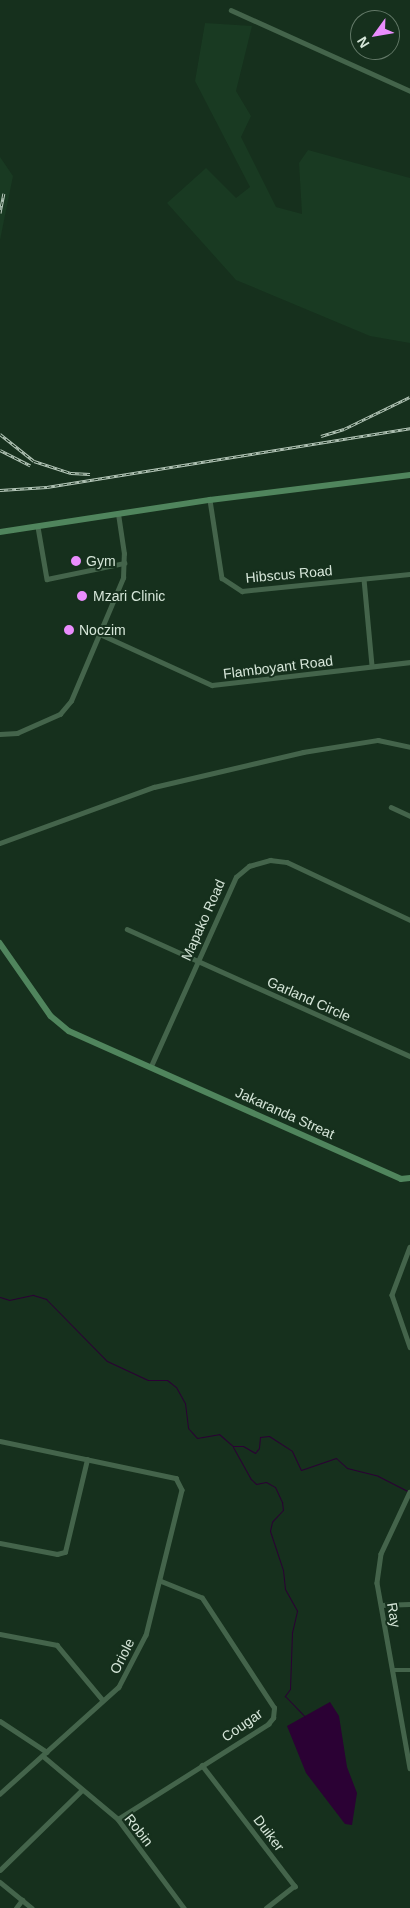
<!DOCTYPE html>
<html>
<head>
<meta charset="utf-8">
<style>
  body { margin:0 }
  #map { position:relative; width:410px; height:1908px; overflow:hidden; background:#16301d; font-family:Helvetica,sans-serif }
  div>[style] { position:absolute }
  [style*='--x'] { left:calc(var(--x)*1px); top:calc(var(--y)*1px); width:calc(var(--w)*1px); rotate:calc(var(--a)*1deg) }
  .built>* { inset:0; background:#193a22 }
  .water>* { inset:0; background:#2b0134 }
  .stream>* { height:1px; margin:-0.5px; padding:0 0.5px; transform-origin:0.5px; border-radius:0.5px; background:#2b0134 }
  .street>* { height:4.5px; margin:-2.25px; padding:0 2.25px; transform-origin:2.25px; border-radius:2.25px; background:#44644b }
  .secondary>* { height:5.5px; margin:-2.75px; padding:0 2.75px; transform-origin:2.75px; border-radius:2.75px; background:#50855d }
  .rail>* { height:3px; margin-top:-1.5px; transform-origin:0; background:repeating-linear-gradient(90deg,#16301d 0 4px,#b7c9bb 0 8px); box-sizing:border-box; border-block:1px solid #b7c9bb }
  .dots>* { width:14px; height:14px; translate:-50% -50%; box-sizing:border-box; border:2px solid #16301d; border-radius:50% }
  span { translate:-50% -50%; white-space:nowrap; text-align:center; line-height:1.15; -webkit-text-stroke:4px #16301d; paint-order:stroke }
  .poi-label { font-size:14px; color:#d6e6d9 }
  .left { translate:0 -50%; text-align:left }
  .street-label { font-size:14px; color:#d6e6d9 }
  .north { position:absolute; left:350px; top:10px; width:50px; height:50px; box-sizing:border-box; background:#16301d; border:1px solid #637968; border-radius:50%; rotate:238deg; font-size:14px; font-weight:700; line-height:20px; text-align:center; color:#d6e6d9 }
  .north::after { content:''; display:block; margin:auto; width:18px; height:22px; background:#ea8dfd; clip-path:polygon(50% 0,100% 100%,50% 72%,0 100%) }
</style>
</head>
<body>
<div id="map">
  <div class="built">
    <div style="clip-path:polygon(205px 23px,252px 26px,236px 91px,251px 116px,241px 137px,276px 207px,302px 214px,299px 163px,308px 150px,410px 178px,410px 343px,370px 336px,236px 280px,167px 203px,206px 168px,236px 198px,250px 187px,195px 81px)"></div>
    <div style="clip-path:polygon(0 157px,13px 176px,0 240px)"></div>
  </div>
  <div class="water">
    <div style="clip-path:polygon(330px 1702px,339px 1716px,347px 1767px,357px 1793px,352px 1825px,345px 1824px,306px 1773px,287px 1726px)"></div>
  </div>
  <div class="stream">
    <div style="--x:0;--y:1297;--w:9;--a:18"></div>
    <div style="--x:9;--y:1300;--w:25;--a:-12"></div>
    <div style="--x:33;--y:1295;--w:14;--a:17"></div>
    <div style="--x:46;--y:1299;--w:87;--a:45.5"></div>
    <div style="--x:107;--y:1361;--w:45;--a:24.9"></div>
    <div style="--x:148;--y:1380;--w:19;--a:0"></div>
    <div style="--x:167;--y:1380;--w:11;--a:38"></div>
    <div style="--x:176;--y:1387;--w:18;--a:61"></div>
    <div style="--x:185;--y:1403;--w:25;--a:83"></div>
    <div style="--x:188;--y:1428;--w:13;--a:48"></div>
    <div style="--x:197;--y:1438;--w:22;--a:-10"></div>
    <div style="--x:219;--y:1434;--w:18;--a:41"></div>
    <div style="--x:233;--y:1446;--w:10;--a:0"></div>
    <div style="--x:243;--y:1446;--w:14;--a:30"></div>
    <div style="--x:255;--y:1453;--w:6;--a:-51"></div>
    <div style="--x:259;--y:1448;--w:11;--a:-85"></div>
    <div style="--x:260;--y:1437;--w:9;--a:-6"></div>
    <div style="--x:269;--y:1436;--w:27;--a:33"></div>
    <div style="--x:292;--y:1451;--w:21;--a:65"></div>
    <div style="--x:301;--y:1470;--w:37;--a:-19"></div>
    <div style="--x:336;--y:1458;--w:15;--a:42"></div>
    <div style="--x:347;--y:1468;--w:32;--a:14"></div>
    <div style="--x:378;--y:1476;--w:34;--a:27"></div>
    <div style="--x:233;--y:1447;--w:37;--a:61"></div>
    <div style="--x:251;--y:1479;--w:7;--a:45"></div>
    <div style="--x:256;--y:1484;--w:10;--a:-11"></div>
    <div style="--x:266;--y:1482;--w:10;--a:29"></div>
    <div style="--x:275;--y:1487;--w:17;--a:65"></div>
    <div style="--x:282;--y:1502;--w:8;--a:83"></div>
    <div style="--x:283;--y:1510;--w:16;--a:133"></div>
    <div style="--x:272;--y:1522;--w:9;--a:103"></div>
    <div style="--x:270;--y:1531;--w:41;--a:71.6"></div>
    <div style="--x:283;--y:1570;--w:19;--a:84"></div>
    <div style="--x:285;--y:1589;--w:25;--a:61"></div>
    <div style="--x:297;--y:1611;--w:22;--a:103"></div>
    <div style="--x:292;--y:1632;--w:57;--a:92"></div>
    <div style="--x:290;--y:1689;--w:9;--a:126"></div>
    <div style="--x:285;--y:1696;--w:28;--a:46"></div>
  </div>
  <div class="street">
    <div style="--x:231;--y:10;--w:196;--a:24.3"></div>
    <div style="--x:210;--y:500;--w:79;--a:81.3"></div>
    <div style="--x:222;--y:578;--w:24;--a:33"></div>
    <div style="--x:242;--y:591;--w:169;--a:-5.8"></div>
    <div style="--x:38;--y:527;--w:53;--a:80.2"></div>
    <div style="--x:47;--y:579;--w:79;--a:-11.7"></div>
    <div style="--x:364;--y:579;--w:87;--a:84.7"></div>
    <div style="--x:100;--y:634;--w:123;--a:24.5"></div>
    <div style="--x:212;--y:685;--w:199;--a:-6.6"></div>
    <div style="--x:0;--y:734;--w:17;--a:-3"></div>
    <div style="--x:17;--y:733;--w:47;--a:-23.8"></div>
    <div style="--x:60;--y:714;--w:17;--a:-50"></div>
    <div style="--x:71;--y:701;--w:134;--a:-67.1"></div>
    <div style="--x:123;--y:578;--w:24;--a:-88"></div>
    <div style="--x:124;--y:554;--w:40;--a:-98.5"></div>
    <div style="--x:391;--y:807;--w:21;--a:25"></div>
    <div style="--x:0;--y:843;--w:164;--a:-20"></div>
    <div style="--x:154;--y:787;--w:153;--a:-13.2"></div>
    <div style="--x:303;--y:752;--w:76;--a:-9.1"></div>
    <div style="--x:378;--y:740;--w:33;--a:12"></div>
    <div style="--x:127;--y:929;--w:310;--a:24.2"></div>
    <div style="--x:151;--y:1066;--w:207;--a:-65.8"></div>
    <div style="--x:236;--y:877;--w:17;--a:-40"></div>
    <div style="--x:249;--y:866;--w:22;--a:-16"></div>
    <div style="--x:270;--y:860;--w:17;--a:7"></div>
    <div style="--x:287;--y:862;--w:136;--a:25.2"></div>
    <div style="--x:410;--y:1247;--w:51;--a:110.6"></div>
    <div style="--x:392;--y:1295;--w:55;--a:70.9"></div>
    <div style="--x:0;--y:1441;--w:180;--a:11.9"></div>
    <div style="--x:176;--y:1478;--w:13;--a:63"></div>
    <div style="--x:182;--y:1490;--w:149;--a:103.9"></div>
    <div style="--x:146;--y:1635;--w:59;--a:117.4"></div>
    <div style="--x:119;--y:1687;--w:160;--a:138"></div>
    <div style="--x:410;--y:1492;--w:68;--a:115.1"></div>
    <div style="--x:381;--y:1554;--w:29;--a:98"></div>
    <div style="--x:377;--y:1583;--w:188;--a:79.9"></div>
    <div style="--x:0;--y:1543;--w:58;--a:10.9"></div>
    <div style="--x:57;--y:1554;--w:8;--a:-14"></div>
    <div style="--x:65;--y:1552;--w:95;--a:-76.6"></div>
    <div style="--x:381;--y:1605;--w:29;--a:-2"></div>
    <div style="--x:0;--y:1634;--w:58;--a:10.9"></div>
    <div style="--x:57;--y:1645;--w:70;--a:50.2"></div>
    <div style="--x:392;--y:1670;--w:18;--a:0"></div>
    <div style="--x:0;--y:1721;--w:56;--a:33.4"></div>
    <div style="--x:43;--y:1756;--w:98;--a:40"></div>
    <div style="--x:118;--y:1819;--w:111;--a:53.4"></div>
    <div style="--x:202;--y:1765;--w:153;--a:52.5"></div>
    <div style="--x:295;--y:1886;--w:36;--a:142"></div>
    <div style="--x:118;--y:1819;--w:178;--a:-32.3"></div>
    <div style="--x:268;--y:1724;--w:8;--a:-50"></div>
    <div style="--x:273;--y:1718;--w:10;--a:-84"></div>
    <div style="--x:274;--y:1708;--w:131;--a:-123.2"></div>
    <div style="--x:202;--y:1598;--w:45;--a:-158"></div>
    <div style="--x:0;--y:1870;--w:113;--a:-44.3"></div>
    <div style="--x:0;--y:1882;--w:41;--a:39.1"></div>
    <div style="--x:16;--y:1908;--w:10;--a:-53"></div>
  </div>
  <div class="secondary">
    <div style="--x:0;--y:532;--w:212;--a:-8.7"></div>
    <div style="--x:210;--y:500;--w:202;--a:-7.1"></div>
    <div style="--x:0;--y:943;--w:89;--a:55.1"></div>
    <div style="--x:51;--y:1016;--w:23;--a:40"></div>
    <div style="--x:69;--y:1031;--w:363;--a:24"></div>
    <div style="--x:401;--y:1179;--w:9;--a:-6"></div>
  </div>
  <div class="rail">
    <div style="--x:0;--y:213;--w:20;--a:-79"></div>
    <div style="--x:0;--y:434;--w:43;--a:38.5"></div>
    <div style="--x:34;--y:461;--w:39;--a:18"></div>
    <div style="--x:71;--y:473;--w:19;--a:3"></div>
    <div style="--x:321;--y:436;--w:24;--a:-17"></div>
    <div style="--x:344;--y:429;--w:73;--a:-25.9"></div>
    <div style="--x:0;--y:450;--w:34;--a:27"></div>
    <div style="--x:0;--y:490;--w:47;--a:-3.7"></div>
    <div style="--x:47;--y:487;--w:368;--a:-9.2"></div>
  </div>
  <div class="dots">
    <div style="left:76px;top:561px;background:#ea8dfd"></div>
    <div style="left:82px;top:596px;background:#ea8dfd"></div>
    <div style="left:69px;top:630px;background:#ea8dfd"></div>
  </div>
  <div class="poi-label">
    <span class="left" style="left:86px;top:561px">Gym</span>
    <span class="left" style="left:93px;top:596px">Mzari Clinic</span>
    <span class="left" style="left:79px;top:630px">Noczim</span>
  </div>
  <div class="street-label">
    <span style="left:289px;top:574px;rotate:-5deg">Hibscus Road</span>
    <span style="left:278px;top:667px;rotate:-7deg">Flamboyant Road</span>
    <span style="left:203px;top:920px;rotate:-66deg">Mapako Road</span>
    <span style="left:309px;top:999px;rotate:24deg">Garland Circle</span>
    <span style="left:285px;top:1113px;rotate:24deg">Jakaranda Streat</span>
    <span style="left:394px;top:1615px;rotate:80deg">Ray</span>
    <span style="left:122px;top:1656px;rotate:-63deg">Oriole</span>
    <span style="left:242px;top:1725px;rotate:-35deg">Cougar</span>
    <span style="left:139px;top:1830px;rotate:52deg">Robin</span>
    <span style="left:269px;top:1833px;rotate:53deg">Duiker</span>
  </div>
  <div class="north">N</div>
</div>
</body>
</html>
